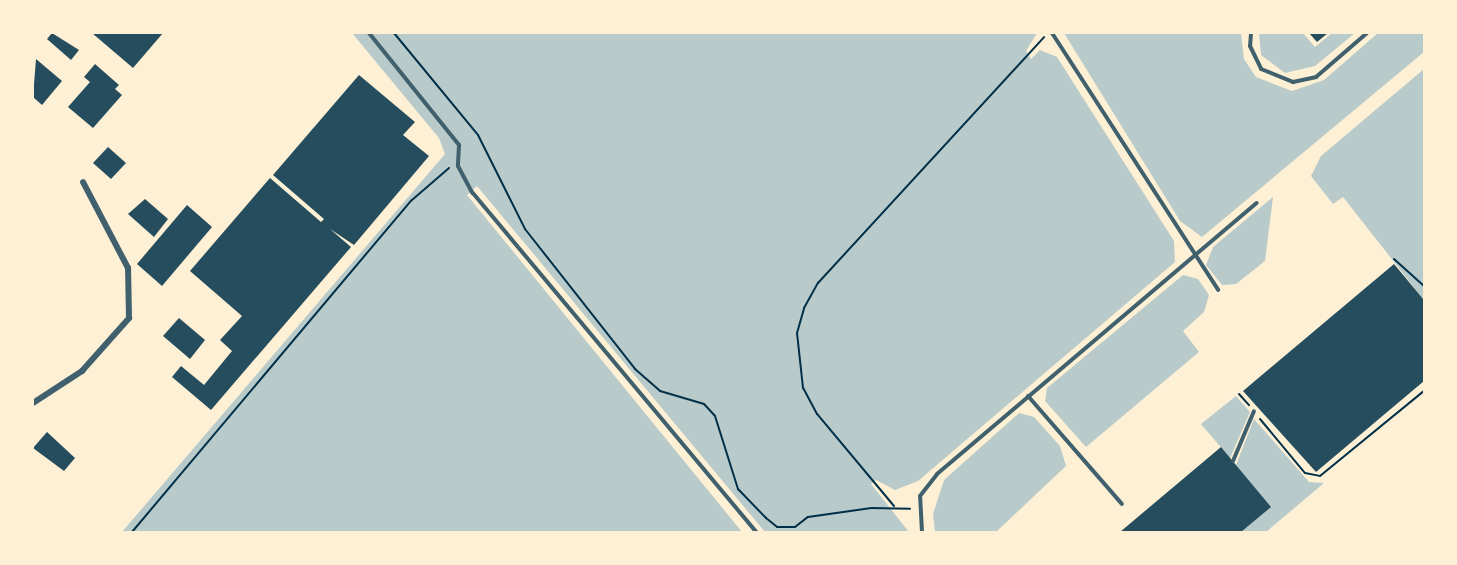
<!DOCTYPE html>
<html>
<head>
<meta charset="utf-8">
<style>
  body { margin:0 }
  #map { position:relative; width:1457px; height:565px; overflow:hidden; background:#fdf0d5; font-family:Manrope,sans-serif }
  div>[style] { position:absolute }
  [style*='--x'] { left:calc(var(--x)*1px); top:calc(var(--y)*1px); width:calc(var(--w)*1px); rotate:calc(var(--a)*1deg) }
  .green>* { inset:0; background:#b9caca }
  .building>* { inset:0; background:#264d5e }
  .path>* { height:2px; margin:-1px; padding:0 1px; transform-origin:1px; border-radius:1px; background:#003049 }
  .service>* { height:4px; margin:-2px; padding:0 2px; transform-origin:2px; border-radius:2px; background:#3f606c }
  .minor>* { height:6px; margin:-3px; padding:0 3px; transform-origin:3px; border-radius:3px; background:#3f606c }
  span { translate:-50% -50%; white-space:nowrap; text-align:center; line-height:1.15; -webkit-text-stroke:5px #fdf0d5; paint-order:stroke }
  .frame { position:absolute; inset:0; border:34px solid #fdf0d5; pointer-events:none }
</style>
</head>
<body>
<div id="map">
  <div class="green">
    <div style="clip-path:polygon(352px 33px,1037px 33px,1026px 51px,1031px 59px,1040px 50px,1057px 57px,1174px 241px,1175px 262px,918px 481px,895px 490px,876px 480px,871px 484px,909px 532px,765px 532px,477px 186px,467px 195px,742px 532px,122px 532px,445px 154px,439px 138px)"></div>
    <div style="clip-path:polygon(1064px 33px,1241px 33px,1244px 59px,1256px 77px,1292px 91px,1324px 80px,1378px 33px,1424px 33px,1424px 52px,1202px 237px,1180px 221px)"></div>
    <div style="clip-path:polygon(1259px 33px,1303px 33px,1315px 47px,1332px 33px,1355px 33px,1315px 66px,1285px 73px,1261px 55px)"></div>
    <div style="clip-path:polygon(1424px 69px,1424px 300px,1343px 197px,1333px 204px,1311px 176px,1321px 156px)"></div>
    <div style="clip-path:polygon(1273px 197px,1265px 261px,1236px 284px,1222px 285px,1206px 265px,1213px 247px)"></div>
    <div style="clip-path:polygon(1183px 275px,1198px 279px,1209px 295px,1204px 312px,1183px 331px,1199px 352px,1086px 447px,1045px 401px,1047px 388px)"></div>
    <div style="clip-path:polygon(1236px 396px,1250px 412px,1230px 458px,1201px 424px)"></div>
    <div style="clip-path:polygon(1019px 413px,1034px 417px,1060px 446px,1066px 466px,996px 532px,935px 532px,933px 514px,944px 480px)"></div>
    <div style="clip-path:polygon(1254px 419px,1309px 482px,1324px 483px,1266px 532px,1241px 532px,1270px 507px,1236px 465px)"></div>
  </div>
  <div class="building">
    <div style="clip-path:polygon(52px 33px,79px 50px,71px 60px,47px 39px)"></div>
    <div style="clip-path:polygon(92px 33px,163px 33px,133px 68px)"></div>
    <div style="clip-path:polygon(1309px 33px,1328px 33px,1317px 42px)"></div>
    <div style="clip-path:polygon(36px 59px,62px 81px,42px 105px,33px 97px)"></div>
    <div style="clip-path:polygon(95px 64px,119px 85px,115px 89px,122px 95px,93px 128px,68px 107px,90px 82px,84px 77px)"></div>
    <div style="clip-path:polygon(359px 75px,415px 122px,403px 135px,429px 156px,354px 245px,330px 229px,351px 247px,211px 410px,172px 377px,181px 366px,204px 385px,232px 351px,220px 340px,242px 316px,190px 271px,270px 178px,321px 222px,324px 219px,273px 175px)"></div>
    <div style="clip-path:polygon(108px 147px,126px 163px,111px 179px,93px 163px)"></div>
    <div style="clip-path:polygon(145px 199px,168px 219px,154px 237px,128px 214px)"></div>
    <div style="clip-path:polygon(187px 205px,212px 227px,162px 286px,137px 264px)"></div>
    <div style="clip-path:polygon(1394px 264px,1424px 300px,1424px 381px,1316px 472px,1243px 391px)"></div>
    <div style="clip-path:polygon(179px 318px,205px 340px,190px 359px,163px 336px)"></div>
    <div style="clip-path:polygon(47px 432px,75px 458px,64px 471px,33px 448px)"></div>
    <div style="clip-path:polygon(1221px 447px,1271px 507px,1241px 532px,1120px 532px)"></div>
  </div>
  <div class="path">
    <div style="--x:394;--y:33;--w:132;--a:50.5"></div>
    <div style="--x:478;--y:135;--w:105;--a:63.4"></div>
    <div style="--x:525;--y:229;--w:178;--a:51.8"></div>
    <div style="--x:635;--y:369;--w:33;--a:41"></div>
    <div style="--x:660;--y:391;--w:46;--a:16.5"></div>
    <div style="--x:704;--y:404;--w:16;--a:47"></div>
    <div style="--x:715;--y:416;--w:77;--a:72.5"></div>
    <div style="--x:738;--y:489;--w:40;--a:46"></div>
    <div style="--x:766;--y:518;--w:14;--a:39"></div>
    <div style="--x:777;--y:527;--w:18;--a:0"></div>
    <div style="--x:795;--y:527;--w:16;--a:-38"></div>
    <div style="--x:808;--y:517;--w:64;--a:-8.1"></div>
    <div style="--x:871;--y:508;--w:39;--a:1"></div>
    <div style="--x:1394;--y:259;--w:40;--a:42"></div>
    <div style="--x:1239;--y:394;--w:15;--a:48"></div>
    <div style="--x:1260;--y:419;--w:70;--a:50.2"></div>
    <div style="--x:1305;--y:473;--w:15;--a:11"></div>
    <div style="--x:1320;--y:476;--w:134;--a:-39.3"></div>
    <div style="--x:894;--y:506;--w:120;--a:-129.9"></div>
    <div style="--x:817;--y:414;--w:30;--a:-118"></div>
    <div style="--x:803;--y:388;--w:55;--a:-96.2"></div>
    <div style="--x:797;--y:333;--w:26;--a:-74"></div>
    <div style="--x:804;--y:308;--w:29;--a:-61"></div>
    <div style="--x:818;--y:283;--w:334;--a:-47.4"></div>
    <div style="--x:132;--y:532;--w:434;--a:-49.9"></div>
    <div style="--x:412;--y:200;--w:49;--a:-40.9"></div>
  </div>
  <div class="service">
    <div style="--x:369;--y:33;--w:144;--a:51.2"></div>
    <div style="--x:459;--y:145;--w:21;--a:93"></div>
    <div style="--x:458;--y:166;--w:30;--a:62"></div>
    <div style="--x:472;--y:192;--w:443;--a:50.1"></div>
    <div style="--x:1052;--y:33;--w:306;--a:57.1"></div>
    <div style="--x:1251;--y:33;--w:13;--a:94"></div>
    <div style="--x:1250;--y:46;--w:25;--a:64"></div>
    <div style="--x:1261;--y:69;--w:35;--a:22"></div>
    <div style="--x:1293;--y:82;--w:24;--a:-12"></div>
    <div style="--x:1316;--y:77;--w:67;--a:-40.8"></div>
    <div style="--x:1028;--y:396;--w:143;--a:49"></div>
    <div style="--x:1233;--y:461;--w:54;--a:-67.2"></div>
    <div style="--x:922;--y:532;--w:36;--a:-93"></div>
    <div style="--x:920;--y:496;--w:28;--a:-52"></div>
    <div style="--x:937;--y:474;--w:419;--a:-40.3"></div>
  </div>
  <div class="minor">
    <div style="--x:33;--y:403;--w:59;--a:-33.1"></div>
    <div style="--x:82;--y:371;--w:71;--a:-48.4"></div>
    <div style="--x:129;--y:318;--w:50;--a:-91.1"></div>
    <div style="--x:128;--y:268;--w:97;--a:-117.6"></div>
  </div>
  <div class="frame"></div>
</div>
</body>
</html>
